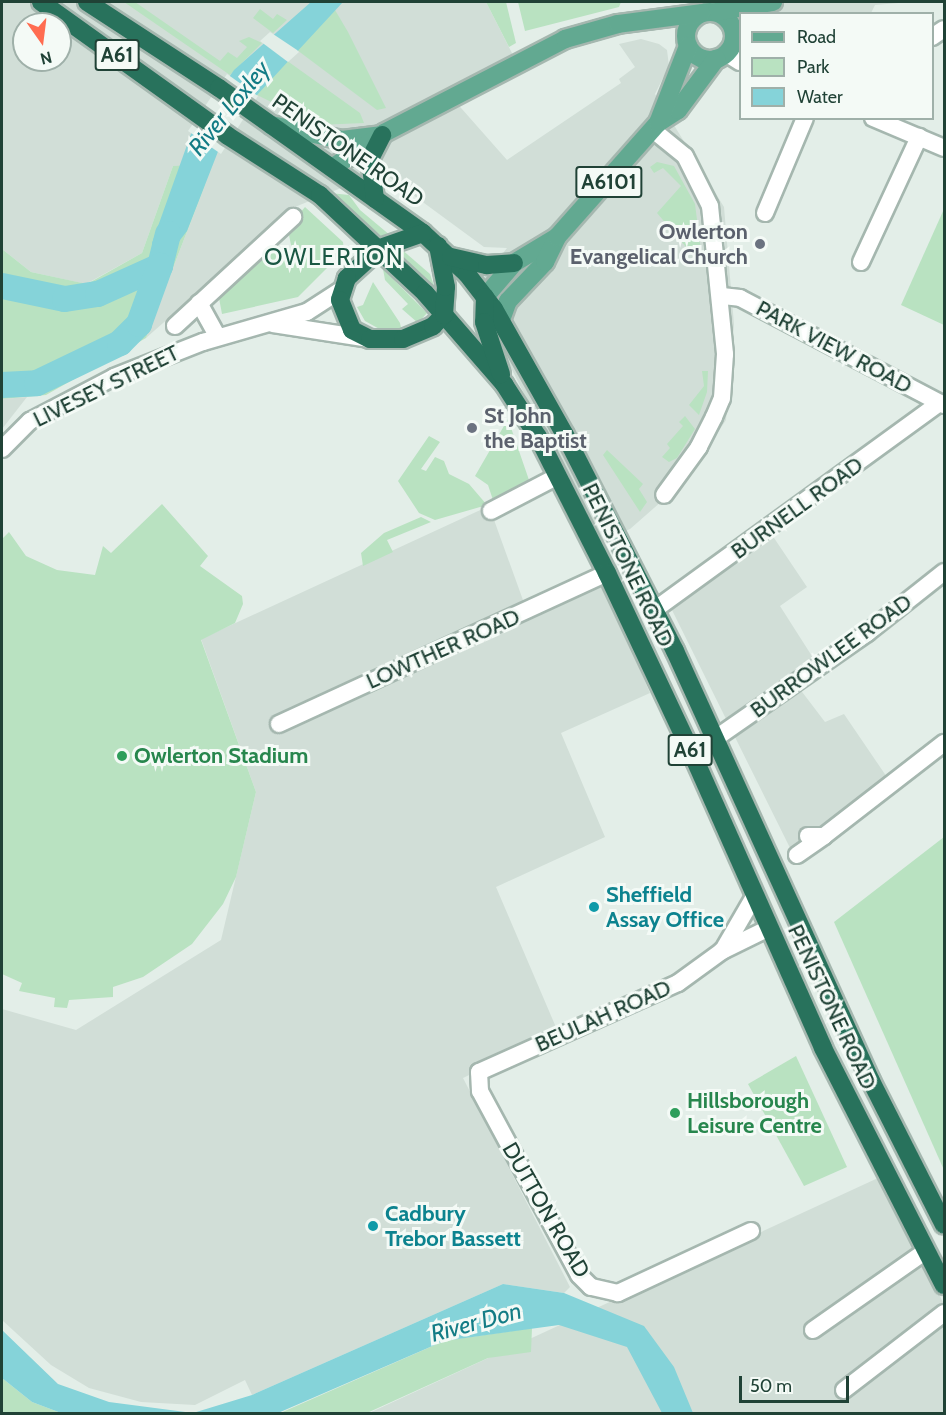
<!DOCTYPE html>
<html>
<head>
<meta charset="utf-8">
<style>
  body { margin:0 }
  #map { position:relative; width:946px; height:1415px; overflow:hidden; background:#e3eee8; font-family:Cabin,sans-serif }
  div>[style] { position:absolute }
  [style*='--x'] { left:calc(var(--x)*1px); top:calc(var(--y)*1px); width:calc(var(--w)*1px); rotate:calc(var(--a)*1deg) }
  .built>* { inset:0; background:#d1ded7 }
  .green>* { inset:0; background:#b9e2c1 }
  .water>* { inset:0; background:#85d3d9 }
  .pier>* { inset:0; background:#e3eee8 }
  .river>* { height:26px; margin:-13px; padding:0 13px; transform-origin:13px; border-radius:13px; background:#85d3d9 }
  .roads { filter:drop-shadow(2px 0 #a5b7af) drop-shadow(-2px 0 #a5b7af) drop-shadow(0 2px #a5b7af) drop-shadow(0 -2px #a5b7af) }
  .street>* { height:16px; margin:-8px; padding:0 8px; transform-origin:8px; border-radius:8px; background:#fff }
  .primary>* { height:18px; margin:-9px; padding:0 9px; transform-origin:9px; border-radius:9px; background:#62a991 }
  .primary>.ring { margin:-9px; padding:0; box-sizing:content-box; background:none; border:18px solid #62a991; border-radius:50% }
  .highway>* { height:18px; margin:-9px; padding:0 9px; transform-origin:9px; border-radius:9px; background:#28725c }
  .dots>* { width:16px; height:16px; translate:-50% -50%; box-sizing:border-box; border:3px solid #f4faf6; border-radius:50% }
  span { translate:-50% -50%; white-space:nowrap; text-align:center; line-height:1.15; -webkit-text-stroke:6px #f4faf6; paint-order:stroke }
  .shield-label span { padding:2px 4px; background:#f4faf6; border:2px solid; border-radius:4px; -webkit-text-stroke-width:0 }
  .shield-label { font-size:21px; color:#204236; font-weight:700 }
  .street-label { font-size:22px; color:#204236 }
  .worship-label { font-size:22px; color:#5b616d; font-weight:700 }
  .right { translate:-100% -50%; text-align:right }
  .left { translate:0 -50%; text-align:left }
  .leisure-label { font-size:22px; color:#27864d; font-weight:700 }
  .culture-label { font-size:22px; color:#0d838f; font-weight:700 }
  .water-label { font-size:24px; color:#137c85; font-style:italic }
  .neighbourhood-label { font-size:24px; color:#195743; letter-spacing:1.5px }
  .frame { position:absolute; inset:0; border:3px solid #204236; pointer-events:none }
  .legend { position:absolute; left:739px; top:12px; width:195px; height:108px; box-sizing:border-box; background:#f4faf6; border:2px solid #9fb0a9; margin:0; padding:8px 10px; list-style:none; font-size:18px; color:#204236 }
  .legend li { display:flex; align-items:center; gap:12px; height:30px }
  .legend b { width:30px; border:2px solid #9fb0a9 }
  .north { position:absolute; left:12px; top:12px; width:60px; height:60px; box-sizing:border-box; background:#f4faf6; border:2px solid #9fb0a9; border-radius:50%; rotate:166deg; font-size:16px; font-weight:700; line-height:24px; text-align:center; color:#204236 }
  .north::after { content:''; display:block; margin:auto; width:21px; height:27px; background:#ff6c50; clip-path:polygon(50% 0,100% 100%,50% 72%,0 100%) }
  .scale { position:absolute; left:739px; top:1376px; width:110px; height:27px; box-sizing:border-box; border:3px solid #204236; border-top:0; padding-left:8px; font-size:18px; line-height:21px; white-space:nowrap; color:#204236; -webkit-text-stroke:4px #f4faf6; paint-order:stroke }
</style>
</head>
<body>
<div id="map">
  <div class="built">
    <div style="clip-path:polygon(evenodd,2px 2px,486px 2px,518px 65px,454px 100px,507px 160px,621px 83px,619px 79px,635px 67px,619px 44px,641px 39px,659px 44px,667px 50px,669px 66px,655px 94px,724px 207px,734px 324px,726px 420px,686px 480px,630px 529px,599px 543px,473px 292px,507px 248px,484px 247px,390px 178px,387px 169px,295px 207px,146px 338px,205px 185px,173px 166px,142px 253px,86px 284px,31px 272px,2px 249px,2px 2px,24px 24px,60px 24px,60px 60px,24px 60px,24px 24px)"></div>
    <div style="clip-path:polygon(778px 2px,910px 2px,875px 5px,871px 13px,769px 14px)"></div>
    <div style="clip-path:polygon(27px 397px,2px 429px,2px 399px)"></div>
    <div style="clip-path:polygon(489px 506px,528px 614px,604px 586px,650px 693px,561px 733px,605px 837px,496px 887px,558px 1032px,463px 1078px,570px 1287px,564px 1293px,503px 1284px,252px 1395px,245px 1380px,195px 1405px,141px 1402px,89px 1388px,51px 1365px,2px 1320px,2px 1009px,76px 1030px,221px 940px,256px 792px,201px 639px)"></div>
    <div style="clip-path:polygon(770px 532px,807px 587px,780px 606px,817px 664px,793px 680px,825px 722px,844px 714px,893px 786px,794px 856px,670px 606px)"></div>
    <div style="clip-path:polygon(878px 1178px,944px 1304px,944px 1413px,367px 1414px)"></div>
  </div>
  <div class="green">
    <div style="clip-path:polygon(124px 2px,135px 2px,220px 61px,228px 52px,237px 58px,247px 47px,239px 41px,249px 37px,262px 43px,230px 75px)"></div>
    <div style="clip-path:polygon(486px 2px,506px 2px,516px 43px,509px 47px)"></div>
    <div style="clip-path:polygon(518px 2px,533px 3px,621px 2px,619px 7px,525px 31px)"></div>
    <div style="clip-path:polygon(260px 9px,273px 19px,277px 14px,287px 20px,273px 33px,253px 18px)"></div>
    <div style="clip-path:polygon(335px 10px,348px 32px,386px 108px,377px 110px,297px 50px)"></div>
    <div style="clip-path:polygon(286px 60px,360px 113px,364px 123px,318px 125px,255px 94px)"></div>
    <div style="clip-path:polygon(657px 162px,674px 166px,695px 204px,703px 267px,657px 213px,681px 186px,663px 168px,654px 173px,650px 167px)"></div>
    <div style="clip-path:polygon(200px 165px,205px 185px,146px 338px,46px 395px,2px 399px,2px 249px,31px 272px,87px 284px,142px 253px,173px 166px)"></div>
    <div style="clip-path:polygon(330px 193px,349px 195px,360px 210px,391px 236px,386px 240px)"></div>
    <div style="clip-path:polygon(305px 207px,343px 242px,344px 251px,298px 297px,222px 314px,219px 298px,223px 293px,278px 247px,292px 250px,289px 235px,295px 229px,293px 221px)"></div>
    <div style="clip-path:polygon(944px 209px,944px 325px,901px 305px)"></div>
    <div style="clip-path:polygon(400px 248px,430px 274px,436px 292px,396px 252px)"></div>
    <div style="clip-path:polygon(383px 269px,427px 313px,418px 323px,402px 309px,408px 304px,385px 280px)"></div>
    <div style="clip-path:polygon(373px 282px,400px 323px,401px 328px,383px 331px,365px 321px,357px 307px,363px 305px)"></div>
    <div style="clip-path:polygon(702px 371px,708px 371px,707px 392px,699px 415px,689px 405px,704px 386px)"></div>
    <div style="clip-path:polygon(685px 416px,695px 429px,677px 458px,669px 462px,662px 457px,670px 448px,667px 444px,683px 426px,679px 422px)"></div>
    <div style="clip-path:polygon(508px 419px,529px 480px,528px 485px,493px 500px,488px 485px,475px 476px)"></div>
    <div style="clip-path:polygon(429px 436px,440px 442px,421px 469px,426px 471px,435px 457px,444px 461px,449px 474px,469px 484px,487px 505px,435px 520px,419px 513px,398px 481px)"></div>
    <div style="clip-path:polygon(607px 450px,643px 484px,639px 489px,647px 502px,640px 512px,603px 455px)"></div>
    <div style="clip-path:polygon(162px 504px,208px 556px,200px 566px,242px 596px,243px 604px,235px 623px,201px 640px,256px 792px,236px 877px,223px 904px,192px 944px,143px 977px,113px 987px,113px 997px,69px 1000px,67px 1008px,54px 1007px,55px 998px,19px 991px,22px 983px,2px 974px,2px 539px,9px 532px,26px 556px,57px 570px,95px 575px,103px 546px,111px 553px)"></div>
    <div style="clip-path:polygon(421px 517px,431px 522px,387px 540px,393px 552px,363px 566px,361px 553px,384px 533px)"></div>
    <div style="clip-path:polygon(944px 837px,944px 1170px,834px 922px)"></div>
    <div style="clip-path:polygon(796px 1056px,847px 1167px,804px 1186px,748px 1084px)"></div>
    <div style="clip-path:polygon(532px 1328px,531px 1352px,488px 1358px,367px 1413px,278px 1414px,444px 1341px)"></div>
    <div style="clip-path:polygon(2px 1378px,32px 1402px,61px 1413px,2px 1413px)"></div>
  </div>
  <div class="water">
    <div style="clip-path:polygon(311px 2px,343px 2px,246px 107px,219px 149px,187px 231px,160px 266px,152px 243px,192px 131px,234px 70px)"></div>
    <div style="clip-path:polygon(503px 1284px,564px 1293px,644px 1326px,674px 1367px,693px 1413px,662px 1413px,627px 1347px,559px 1325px,444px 1341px,278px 1413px,61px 1413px,32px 1402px,2px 1378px,2px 1330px,58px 1384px,109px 1402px,193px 1413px,252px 1395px)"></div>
  </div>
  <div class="pier">
    <div style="clip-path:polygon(270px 32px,297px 50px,299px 52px,288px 62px,260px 41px)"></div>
    <div style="clip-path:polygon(227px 74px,258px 96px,221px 154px,188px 131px)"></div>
  </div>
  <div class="river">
    <div style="--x:2;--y:286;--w:64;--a:11.7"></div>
    <div style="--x:65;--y:299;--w:33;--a:-9"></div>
    <div style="--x:98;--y:294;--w:68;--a:-24.3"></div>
    <div style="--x:160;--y:266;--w:33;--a:-76"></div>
    <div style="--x:2;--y:385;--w:35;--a:-3"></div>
    <div style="--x:37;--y:383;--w:92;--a:-25.7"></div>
    <div style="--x:120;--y:343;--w:27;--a:-45"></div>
    <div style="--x:139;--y:324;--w:62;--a:-70.1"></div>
  </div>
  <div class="roads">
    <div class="street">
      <div style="--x:932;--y:37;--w:14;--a:-34"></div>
      <div style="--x:727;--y:54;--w:15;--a:32"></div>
      <div style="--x:873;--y:118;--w:77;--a:22.9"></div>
      <div style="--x:653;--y:130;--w:41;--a:39.1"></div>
      <div style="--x:685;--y:156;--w:56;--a:63.4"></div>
      <div style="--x:710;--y:206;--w:149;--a:84.2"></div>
      <div style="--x:725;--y:354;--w:44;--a:93.9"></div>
      <div style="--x:722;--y:398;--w:21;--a:113"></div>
      <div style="--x:714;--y:417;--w:34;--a:117"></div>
      <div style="--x:699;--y:447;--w:59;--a:126.1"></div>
      <div style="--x:765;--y:213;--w:103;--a:-67.2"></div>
      <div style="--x:861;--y:262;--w:138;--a:-65.1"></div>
      <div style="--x:722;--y:296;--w:18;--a:6"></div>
      <div style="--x:740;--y:298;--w:230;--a:27.7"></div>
      <div style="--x:199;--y:303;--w:39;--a:61"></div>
      <div style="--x:273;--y:324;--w:98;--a:8.8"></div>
      <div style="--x:175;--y:326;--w:161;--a:-42.7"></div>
      <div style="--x:2;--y:449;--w:40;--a:-45"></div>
      <div style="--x:30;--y:421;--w:95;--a:-27.6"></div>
      <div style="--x:114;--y:377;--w:96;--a:-21.5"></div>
      <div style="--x:203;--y:342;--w:108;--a:-16.1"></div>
      <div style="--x:307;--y:312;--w:40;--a:-32.9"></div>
      <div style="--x:491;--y:511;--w:76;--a:-27.6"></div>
      <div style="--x:653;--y:611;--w:354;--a:-36"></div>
      <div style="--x:279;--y:724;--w:361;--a:-24.7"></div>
      <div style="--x:716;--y:738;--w:184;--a:-34.8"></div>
      <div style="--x:867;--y:633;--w:98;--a:-38.4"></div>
      <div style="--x:808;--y:836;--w:16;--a:0"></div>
      <div style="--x:824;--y:836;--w:152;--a:-37.8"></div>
      <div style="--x:797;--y:855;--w:33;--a:-35"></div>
      <div style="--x:723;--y:950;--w:64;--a:-59.8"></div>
      <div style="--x:751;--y:1231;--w:147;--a:155"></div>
      <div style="--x:618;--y:1293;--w:28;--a:-167"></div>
      <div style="--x:591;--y:1287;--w:17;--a:-135"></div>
      <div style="--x:579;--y:1275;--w:209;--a:-118.3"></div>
      <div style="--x:480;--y:1091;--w:19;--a:-93"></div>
      <div style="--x:479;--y:1072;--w:218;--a:-24.1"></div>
      <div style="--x:678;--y:983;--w:54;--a:-36"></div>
      <div style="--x:722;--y:951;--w:52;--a:-26.1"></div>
      <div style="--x:813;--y:1330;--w:138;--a:-35"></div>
      <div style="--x:844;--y:1390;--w:126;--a:-37.6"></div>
    </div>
    <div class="primary">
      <div class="ring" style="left:686px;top:12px;width:30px;height:30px"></div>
      <div style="--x:716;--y:12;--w:58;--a:-10"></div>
      <div style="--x:658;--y:123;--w:24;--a:-33"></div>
      <div style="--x:678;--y:110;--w:64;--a:-53.3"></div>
      <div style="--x:271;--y:125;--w:73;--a:11.9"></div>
      <div style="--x:342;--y:140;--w:39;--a:-7"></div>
      <div style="--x:332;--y:168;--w:63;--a:-33.9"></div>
      <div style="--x:384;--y:133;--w:204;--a:-27.4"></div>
      <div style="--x:565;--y:39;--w:55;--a:-15.8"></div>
      <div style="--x:618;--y:24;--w:84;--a:-7.5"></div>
      <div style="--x:485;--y:297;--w:45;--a:-49.5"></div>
      <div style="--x:514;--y:263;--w:50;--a:-31.2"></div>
      <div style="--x:501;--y:320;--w:20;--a:-70"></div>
      <div style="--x:508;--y:301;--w:54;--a:-46.5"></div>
      <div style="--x:545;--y:262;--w:28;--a:-64"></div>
      <div style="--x:557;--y:237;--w:152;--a:-48.5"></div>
      <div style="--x:658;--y:123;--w:83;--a:-68.7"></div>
    </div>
    <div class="highway">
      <div style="--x:41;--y:2;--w:230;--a:35.6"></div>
      <div style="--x:228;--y:136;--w:109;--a:32.7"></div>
      <div style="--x:320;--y:195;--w:144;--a:43"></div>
      <div style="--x:425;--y:293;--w:121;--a:49"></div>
      <div style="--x:504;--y:384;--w:63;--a:57.3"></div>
      <div style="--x:538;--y:437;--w:153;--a:63.1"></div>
      <div style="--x:607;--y:573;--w:207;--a:64.8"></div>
      <div style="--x:695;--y:760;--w:315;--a:66"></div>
      <div style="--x:823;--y:1048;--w:266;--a:63"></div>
      <div style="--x:87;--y:2;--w:158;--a:33.1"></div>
      <div style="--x:219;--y:88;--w:250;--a:35.4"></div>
      <div style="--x:423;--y:233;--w:60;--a:43"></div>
      <div style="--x:467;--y:274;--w:44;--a:52.4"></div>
      <div style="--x:494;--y:309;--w:145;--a:60.6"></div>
      <div style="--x:565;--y:435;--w:242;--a:63"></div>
      <div style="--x:675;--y:651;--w:473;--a:65.5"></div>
      <div style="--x:871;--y:1081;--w:161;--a:63.1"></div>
      <div style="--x:375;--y:199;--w:40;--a:-97.1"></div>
      <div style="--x:370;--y:159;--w:27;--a:-63"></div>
      <div style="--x:423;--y:233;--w:46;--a:160.8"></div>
      <div style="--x:380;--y:248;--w:45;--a:137.7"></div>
      <div style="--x:347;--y:278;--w:23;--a:108"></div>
      <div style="--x:340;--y:300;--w:32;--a:68"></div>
      <div style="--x:352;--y:330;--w:20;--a:27"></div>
      <div style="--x:370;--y:339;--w:33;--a:0"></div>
      <div style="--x:403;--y:339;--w:33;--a:-23"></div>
      <div style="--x:433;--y:326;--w:16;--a:-45"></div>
      <div style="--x:444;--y:315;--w:28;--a:-86"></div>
      <div style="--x:446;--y:287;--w:42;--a:-101"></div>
      <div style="--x:451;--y:257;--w:37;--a:13"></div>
      <div style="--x:487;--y:265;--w:27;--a:-4"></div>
      <div style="--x:485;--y:297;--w:25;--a:92"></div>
      <div style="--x:484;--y:322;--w:55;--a:71.9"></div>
    </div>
  </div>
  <div class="dots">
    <div style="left:760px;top:244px;background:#6b7280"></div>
    <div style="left:472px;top:428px;background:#6b7280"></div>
    <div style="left:122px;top:756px;background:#2e9e5b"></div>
    <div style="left:594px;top:907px;background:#0f9aa8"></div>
    <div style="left:675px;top:1113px;background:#2e9e5b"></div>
    <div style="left:373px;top:1226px;background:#0f9aa8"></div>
  </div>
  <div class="shield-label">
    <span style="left:117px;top:55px">A61</span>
    <span style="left:609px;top:182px">A6101</span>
    <span style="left:690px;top:750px">A61</span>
  </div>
  <div class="street-label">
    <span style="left:348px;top:150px;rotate:35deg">PENISTONE ROAD</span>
    <span style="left:834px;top:347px;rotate:28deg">PARK VIEW ROAD</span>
    <span style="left:106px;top:386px;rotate:-26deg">LIVESEY STREET</span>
    <span style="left:797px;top:508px;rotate:-36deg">BURNELL ROAD</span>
    <span style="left:628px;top:565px;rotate:64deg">PENISTONE ROAD</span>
    <span style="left:443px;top:649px;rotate:-24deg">LOWTHER ROAD</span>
    <span style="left:831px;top:656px;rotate:-36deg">BURROWLEE ROAD</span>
    <span style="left:832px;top:1007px;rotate:65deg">PENISTONE ROAD</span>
    <span style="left:603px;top:1016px;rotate:-24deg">BEULAH ROAD</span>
    <span style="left:546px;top:1210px;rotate:60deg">DUTTON ROAD</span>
  </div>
  <div class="worship-label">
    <span class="right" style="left:748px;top:244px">Owlerton<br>Evangelical Church</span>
    <span class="left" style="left:484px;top:428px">St John<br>the Baptist</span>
  </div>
  <div class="leisure-label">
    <span class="left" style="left:134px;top:756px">Owlerton Stadium</span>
    <span class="left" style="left:687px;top:1113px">Hillsborough<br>Leisure Centre</span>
  </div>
  <div class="culture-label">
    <span class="left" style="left:606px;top:907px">Sheffield<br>Assay Office</span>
    <span class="left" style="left:385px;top:1226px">Cadbury<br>Trebor Bassett</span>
  </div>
  <div class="water-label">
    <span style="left:229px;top:108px;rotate:-51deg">River Loxley</span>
    <span style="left:476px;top:1322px;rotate:-15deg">River Don</span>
  </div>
  <div class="neighbourhood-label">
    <span style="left:334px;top:257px">OWLERTON</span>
  </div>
  <div class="frame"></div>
  <ul class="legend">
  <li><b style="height:8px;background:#62a991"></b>Road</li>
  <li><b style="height:16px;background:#b9e2c1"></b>Park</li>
  <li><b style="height:16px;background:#85d3d9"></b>Water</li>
  </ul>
  <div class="north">N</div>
  <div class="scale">50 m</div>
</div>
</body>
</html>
